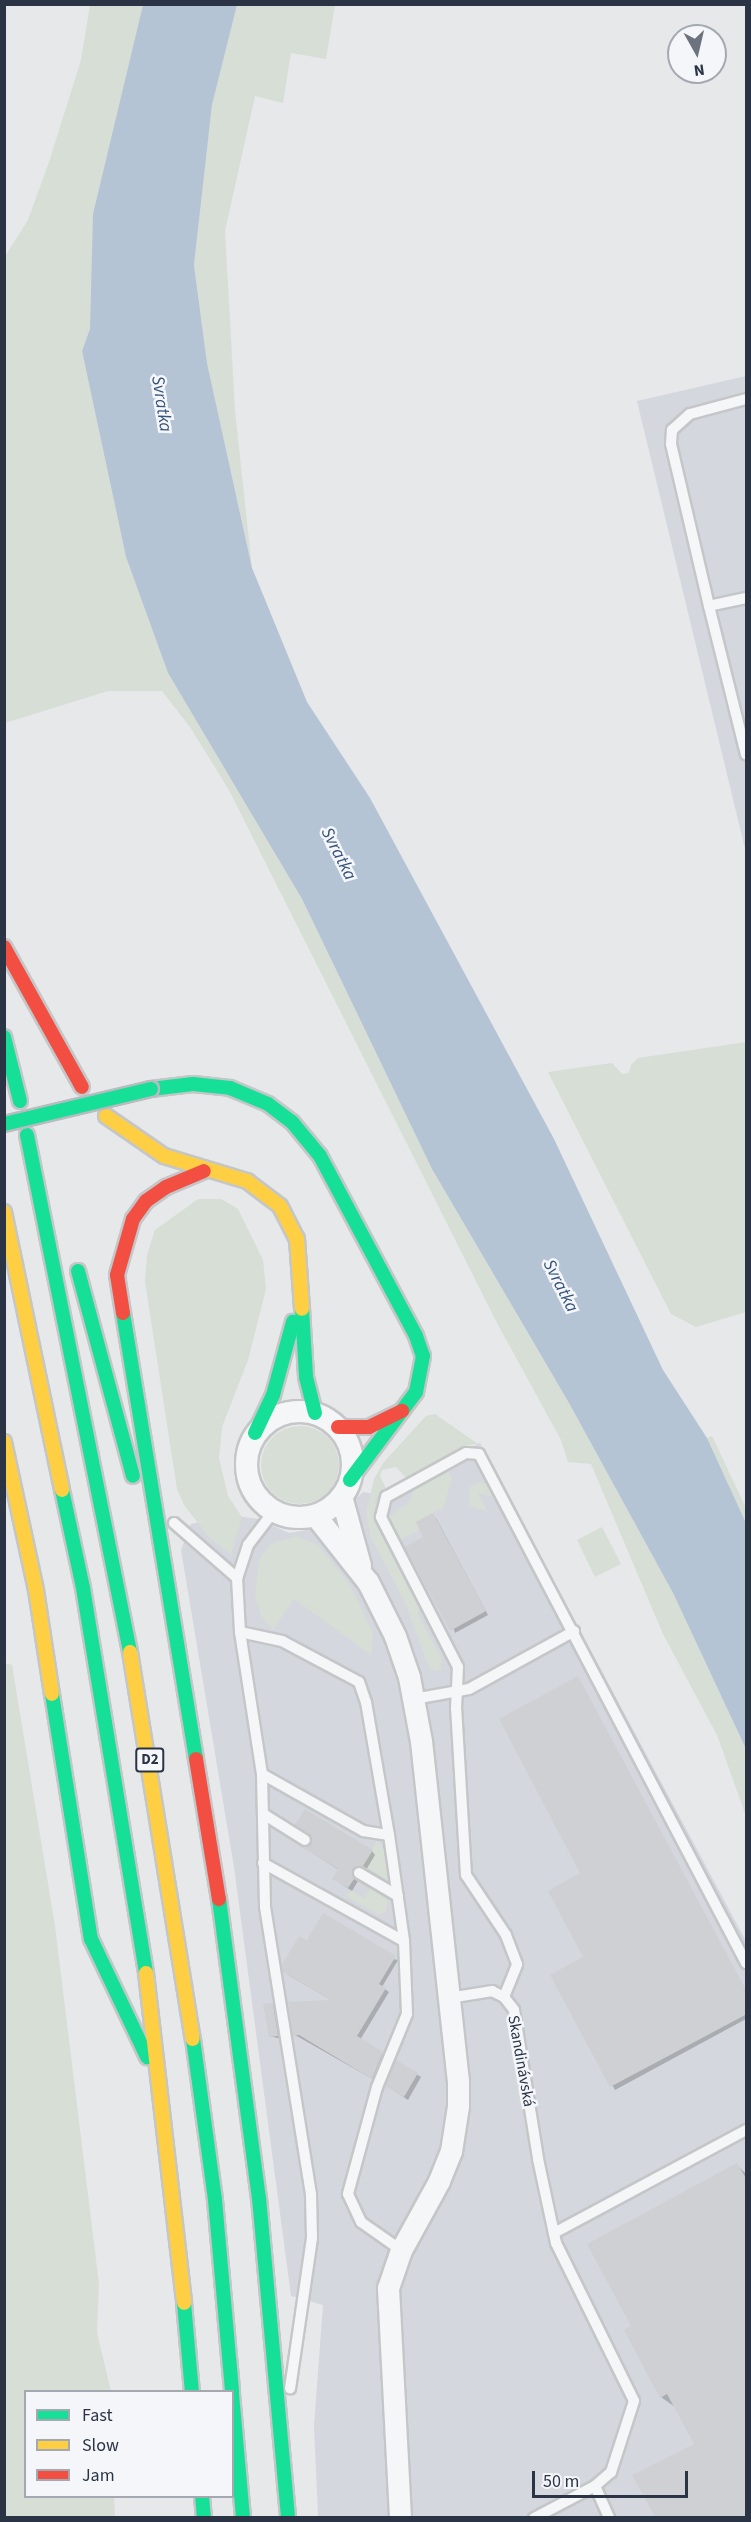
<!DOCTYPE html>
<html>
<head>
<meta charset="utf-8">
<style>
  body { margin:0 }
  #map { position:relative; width:751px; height:2522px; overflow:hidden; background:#e6e8ea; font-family:"Source Sans 3",sans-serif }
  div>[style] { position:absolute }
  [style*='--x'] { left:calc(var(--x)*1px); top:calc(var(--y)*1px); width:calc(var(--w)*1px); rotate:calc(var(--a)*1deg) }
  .built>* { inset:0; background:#d4d7dd }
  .green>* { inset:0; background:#d6ded6 }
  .round { border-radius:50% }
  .water>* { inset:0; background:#b4c4d5 }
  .shadow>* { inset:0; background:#0003 }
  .building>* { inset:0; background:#ced0d3 }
  .roads { filter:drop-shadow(2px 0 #c4c6c8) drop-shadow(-2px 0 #c4c6c8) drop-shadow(0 2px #c4c6c8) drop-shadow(0 -2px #c4c6c8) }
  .lane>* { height:10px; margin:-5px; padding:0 5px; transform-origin:5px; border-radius:5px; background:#f5f6f7 }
  .street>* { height:21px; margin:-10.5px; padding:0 10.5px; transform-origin:10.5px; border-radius:10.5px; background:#f5f6f7 }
  .street>.ring { margin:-10.5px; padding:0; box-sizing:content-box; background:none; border:21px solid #f5f6f7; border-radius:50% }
  .fast>* { height:14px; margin:-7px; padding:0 7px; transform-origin:7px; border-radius:7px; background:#16e098 }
  .slow>* { height:14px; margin:-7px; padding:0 7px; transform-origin:7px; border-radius:7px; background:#ffcf43 }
  .jam>* { height:14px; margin:-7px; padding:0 7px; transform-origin:7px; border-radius:7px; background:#f24e42 }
  .bridges { filter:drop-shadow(2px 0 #b8bbbf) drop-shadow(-2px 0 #b8bbbf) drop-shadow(0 2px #b8bbbf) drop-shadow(0 -2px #b8bbbf) }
  .fast-bridge>* { height:14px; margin:-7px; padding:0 7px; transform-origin:7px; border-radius:7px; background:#16e098 }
  span { translate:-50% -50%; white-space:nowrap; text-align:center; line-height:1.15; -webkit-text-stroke:5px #f4f6f9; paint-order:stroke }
  .shield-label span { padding:2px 4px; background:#f4f6f9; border:2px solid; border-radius:4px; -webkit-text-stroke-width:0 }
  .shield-label { font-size:15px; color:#2b3445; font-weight:700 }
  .street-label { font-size:16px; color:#2b3445 }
  .water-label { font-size:18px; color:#34527a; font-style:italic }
  .frame { position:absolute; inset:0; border:6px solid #2b3445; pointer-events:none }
  .legend { position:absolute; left:24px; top:2390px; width:210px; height:108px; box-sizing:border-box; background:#f4f6f9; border:2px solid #a4a8b1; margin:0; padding:8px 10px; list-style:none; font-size:18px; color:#2b3445 }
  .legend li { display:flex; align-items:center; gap:12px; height:30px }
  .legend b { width:30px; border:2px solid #a4a8b1 }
  .north { position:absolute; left:667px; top:24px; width:60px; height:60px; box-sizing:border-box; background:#f4f6f9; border:2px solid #a4a8b1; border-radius:50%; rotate:172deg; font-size:16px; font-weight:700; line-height:24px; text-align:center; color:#2b3445 }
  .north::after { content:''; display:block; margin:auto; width:21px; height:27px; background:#6c737f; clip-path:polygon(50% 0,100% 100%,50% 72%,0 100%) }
  .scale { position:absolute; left:532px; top:2471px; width:156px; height:27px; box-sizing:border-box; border:3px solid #2b3445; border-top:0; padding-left:8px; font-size:18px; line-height:21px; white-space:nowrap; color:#2b3445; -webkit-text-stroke:4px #f4f6f9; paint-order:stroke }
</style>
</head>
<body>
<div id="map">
  <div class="built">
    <div style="clip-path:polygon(746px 376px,746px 853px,637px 401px)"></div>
    <div style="clip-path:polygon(480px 1443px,746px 1941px,746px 2517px,318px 2517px,314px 2426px,323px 2305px,291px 2296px,234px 1867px,181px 1550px,191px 1524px,230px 1515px,258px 1519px,289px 1533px,328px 1526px,363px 1492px,381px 1495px)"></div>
  </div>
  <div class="green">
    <div style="clip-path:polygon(90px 5px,143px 5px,90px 330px,82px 351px,126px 557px,168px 673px,302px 899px,432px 1169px,569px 1403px,673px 1593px,746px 1749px,746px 1816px,717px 1735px,663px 1634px,591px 1464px,568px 1462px,561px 1440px,496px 1321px,229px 790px,190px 727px,162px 691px,108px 691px,5px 723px,4px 258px,28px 220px,50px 159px,81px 60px)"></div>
    <div style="clip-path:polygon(237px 5px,335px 5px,326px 59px,291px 53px,283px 103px,255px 96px,225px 231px,235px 411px,252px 568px,207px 363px,194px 265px,212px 105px)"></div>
    <div style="clip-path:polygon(746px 1042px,746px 1312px,696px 1327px,671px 1314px,548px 1072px,612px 1063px,622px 1074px,629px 1073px,631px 1065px,638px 1058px)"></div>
    <div style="clip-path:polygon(198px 1199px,221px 1199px,238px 1209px,263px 1260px,266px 1289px,248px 1360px,222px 1427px,219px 1458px,228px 1496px,242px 1517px,231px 1555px,208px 1536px,184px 1505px,177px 1489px,145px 1282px,147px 1255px,155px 1230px)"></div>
    <div style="clip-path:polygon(435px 1414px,478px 1444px,469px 1445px,407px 1479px,396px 1467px,382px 1470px,380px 1476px,387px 1490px,376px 1498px,374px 1521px,420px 1605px,418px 1615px,441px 1657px,441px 1670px,436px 1671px,429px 1668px,406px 1605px,370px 1536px,366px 1512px,374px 1479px,384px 1462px,426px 1416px)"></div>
    <div class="round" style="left:261px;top:1426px;width:78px;height:78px"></div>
    <div style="clip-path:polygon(712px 1436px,746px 1508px,746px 1523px,707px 1438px)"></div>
    <div style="clip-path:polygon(448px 1471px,452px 1478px,442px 1512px,440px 1509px,416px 1522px,419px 1530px,399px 1541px,387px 1518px,409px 1502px,415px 1489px)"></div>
    <div style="clip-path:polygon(480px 1482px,490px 1485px,498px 1498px,478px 1493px,488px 1512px,469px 1506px,470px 1486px)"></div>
    <div style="clip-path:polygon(602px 1527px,621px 1564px,595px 1577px,577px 1540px)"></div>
    <div style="clip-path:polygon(296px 1536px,318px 1545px,349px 1583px,373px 1633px,371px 1655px,294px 1599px,273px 1630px,261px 1616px,255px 1594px,259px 1559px,270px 1544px)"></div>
    <div style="clip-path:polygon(4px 1663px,12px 1665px,55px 1926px,99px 2284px,97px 2333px,111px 2391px,26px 2392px,26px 2496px,114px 2497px,115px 2517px,5px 2517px)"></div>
    <div style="clip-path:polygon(377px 1840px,385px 1851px,388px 1880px,363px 1866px)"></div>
    <div style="clip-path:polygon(371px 1888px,388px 1901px,386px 1912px,379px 1915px,346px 1896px,351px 1890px,364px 1898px)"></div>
  </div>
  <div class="water">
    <div style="clip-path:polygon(143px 5px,237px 5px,212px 105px,194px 265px,207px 363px,252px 568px,307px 702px,370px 798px,554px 1139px,663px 1370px,707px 1438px,746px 1523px,746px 1749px,673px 1593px,569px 1403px,432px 1169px,302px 899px,168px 673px,126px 557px,82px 351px,90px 329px,93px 214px)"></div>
  </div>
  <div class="shadow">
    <div style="clip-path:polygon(436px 1518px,488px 1615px,455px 1633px,425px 1537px)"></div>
    <div style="clip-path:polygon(578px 1678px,746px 1992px,746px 2019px,615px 2090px,552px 1975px,585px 1958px)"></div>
    <div style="clip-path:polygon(304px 1848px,372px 1851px,375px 1855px,366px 1870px,354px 1877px,358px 1881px,352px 1891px,334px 1879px,339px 1870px)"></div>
    <div style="clip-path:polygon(307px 1942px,398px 1960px,382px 1987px,389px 1992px,360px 2040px,386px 2057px,376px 2081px,295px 2035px,333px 2001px,288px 1975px)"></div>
    <div style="clip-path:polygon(272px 2005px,276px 2008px,281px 2039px,270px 2036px)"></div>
    <div style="clip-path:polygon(397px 2062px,421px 2077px,408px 2100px,387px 2086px)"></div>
    <div style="clip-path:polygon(737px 2165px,746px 2174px,746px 2518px,654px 2518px,696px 2445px,675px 2407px,661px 2397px,633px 2327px)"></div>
  </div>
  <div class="building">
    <div style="clip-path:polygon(433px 1513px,486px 1611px,450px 1631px,405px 1547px,423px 1537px,416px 1522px)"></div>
    <div style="clip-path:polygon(578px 1676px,747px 1992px,747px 2014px,610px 2087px,550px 1975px,583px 1957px,548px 1891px,580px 1873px,499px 1719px)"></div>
    <div style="clip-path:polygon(305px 1809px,373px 1850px,363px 1866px,378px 1875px,360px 1866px,352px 1872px,369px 1889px,354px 1879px,348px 1888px,332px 1879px,338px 1869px,301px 1847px,309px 1846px,312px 1841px,309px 1833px,295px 1825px)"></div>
    <div style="clip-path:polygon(323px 1913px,396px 1956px,379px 1984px,386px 1988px,357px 2036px,383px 2052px,372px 2079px,299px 2035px,293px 2036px,288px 2002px,331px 2000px,283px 1972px,282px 1965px,299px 1936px,307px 1940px)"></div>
    <div style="clip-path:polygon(273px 2003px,278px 2036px,269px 2037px,263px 2004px)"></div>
    <div style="clip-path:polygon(396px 2060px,418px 2073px,404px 2097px,385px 2086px)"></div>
    <div style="clip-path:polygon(737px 2163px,747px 2180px,747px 2517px,655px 2517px,632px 2475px,694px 2444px,667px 2394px,660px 2398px,624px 2330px,631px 2326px,587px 2244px)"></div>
  </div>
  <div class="roads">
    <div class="lane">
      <div style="--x:746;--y:598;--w:38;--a:168"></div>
      <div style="--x:709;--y:606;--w:153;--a:76"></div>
      <div style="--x:709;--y:606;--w:166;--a:-103.2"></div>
      <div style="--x:671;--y:444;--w:14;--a:-86"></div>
      <div style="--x:672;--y:430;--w:24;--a:-42"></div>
      <div style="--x:690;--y:414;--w:58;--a:-15"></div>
      <div style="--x:274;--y:1511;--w:43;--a:127.4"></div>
      <div style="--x:248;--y:1545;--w:35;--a:108"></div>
      <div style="--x:237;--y:1578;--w:54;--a:86.8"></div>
      <div style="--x:240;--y:1632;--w:144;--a:81.2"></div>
      <div style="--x:262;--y:1774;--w:133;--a:88.7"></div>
      <div style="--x:265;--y:1907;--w:291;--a:80.9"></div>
      <div style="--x:311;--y:2194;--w:44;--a:88.7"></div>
      <div style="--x:312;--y:2238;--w:152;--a:98.3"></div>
      <div style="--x:174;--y:1523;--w:84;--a:41.1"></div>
      <div style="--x:240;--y:1632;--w:43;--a:12.1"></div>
      <div style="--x:282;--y:1641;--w:87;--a:28"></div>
      <div style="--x:359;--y:1682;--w:21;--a:71"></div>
      <div style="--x:366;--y:1702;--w:135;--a:80.2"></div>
      <div style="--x:414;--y:1699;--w:56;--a:-10.3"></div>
      <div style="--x:469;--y:1689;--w:120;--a:-28.9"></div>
      <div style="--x:262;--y:1774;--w:116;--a:29.4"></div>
      <div style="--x:363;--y:1831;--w:26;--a:9"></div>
      <div style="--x:389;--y:1835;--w:107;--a:81.9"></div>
      <div style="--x:404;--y:1941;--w:73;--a:87.6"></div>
      <div style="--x:407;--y:2014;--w:79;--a:112.3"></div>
      <div style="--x:377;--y:2087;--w:111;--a:105.2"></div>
      <div style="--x:348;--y:2194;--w:31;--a:65"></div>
      <div style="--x:361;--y:2222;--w:49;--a:35"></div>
      <div style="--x:265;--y:1815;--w:47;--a:32"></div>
      <div style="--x:263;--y:1863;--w:161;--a:29"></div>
      <div style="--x:359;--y:1873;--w:45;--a:30.5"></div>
      <div style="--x:504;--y:1997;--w:35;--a:-68"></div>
      <div style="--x:517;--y:1964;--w:31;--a:-111"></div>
      <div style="--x:506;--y:1935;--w:72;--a:-123.7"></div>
      <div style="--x:466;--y:1875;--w:166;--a:-93.4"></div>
      <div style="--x:456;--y:1709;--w:42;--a:-87.3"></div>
      <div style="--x:458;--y:1667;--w:169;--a:-117.2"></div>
      <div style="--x:381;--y:1517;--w:21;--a:-76"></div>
      <div style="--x:386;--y:1497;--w:91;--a:-28.8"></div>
      <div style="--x:466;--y:1453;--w:13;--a:4"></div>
      <div style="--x:479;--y:1454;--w:575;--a:62.32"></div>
      <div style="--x:449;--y:1998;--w:44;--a:-9.2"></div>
      <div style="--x:492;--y:1991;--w:13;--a:27"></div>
      <div style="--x:504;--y:1997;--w:16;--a:52"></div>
      <div style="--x:514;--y:2010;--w:151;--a:80.8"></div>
      <div style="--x:538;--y:2159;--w:86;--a:77.9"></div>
      <div style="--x:556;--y:2243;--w:176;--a:63.7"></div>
      <div style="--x:634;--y:2401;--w:75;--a:107.9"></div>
      <div style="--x:611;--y:2472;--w:21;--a:139"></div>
      <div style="--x:595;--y:2486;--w:69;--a:152.3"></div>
      <div style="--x:554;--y:2233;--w:218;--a:-28.2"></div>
      <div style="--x:595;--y:2486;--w:35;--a:66"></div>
    </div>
    <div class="street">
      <div class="ring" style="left:246px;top:1411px;width:85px;height:85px"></div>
      <div style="--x:341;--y:1496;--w:72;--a:74.6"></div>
      <div style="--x:315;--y:1515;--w:85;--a:51.7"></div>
      <div style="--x:368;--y:1582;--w:60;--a:63.4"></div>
      <div style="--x:395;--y:1636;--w:43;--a:71.1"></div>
      <div style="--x:409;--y:1677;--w:65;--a:79.4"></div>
      <div style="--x:421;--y:1741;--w:341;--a:83.8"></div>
      <div style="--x:458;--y:2080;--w:26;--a:90"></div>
      <div style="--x:458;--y:2106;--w:46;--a:98.8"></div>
      <div style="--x:451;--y:2151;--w:32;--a:112"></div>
      <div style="--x:439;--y:2181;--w:79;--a:118.8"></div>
      <div style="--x:401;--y:2250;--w:40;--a:108.9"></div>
      <div style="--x:388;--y:2288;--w:230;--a:87"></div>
    </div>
    <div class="fast">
      <div style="--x:4;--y:1037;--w:66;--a:76"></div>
      <div style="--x:151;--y:1089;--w:42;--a:-6.8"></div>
      <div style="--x:193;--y:1084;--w:37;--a:6"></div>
      <div style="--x:230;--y:1088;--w:41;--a:22.8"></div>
      <div style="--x:268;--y:1104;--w:30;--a:37"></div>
      <div style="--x:292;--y:1122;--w:44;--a:50.5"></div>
      <div style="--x:320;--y:1156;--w:204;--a:61.9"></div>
      <div style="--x:416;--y:1336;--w:21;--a:71"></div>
      <div style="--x:423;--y:1356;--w:37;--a:101"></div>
      <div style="--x:416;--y:1392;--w:110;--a:126.9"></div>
      <div style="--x:27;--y:1135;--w:527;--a:78.73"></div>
      <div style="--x:78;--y:1271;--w:212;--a:75"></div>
      <div style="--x:302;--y:1309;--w:68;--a:86.6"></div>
      <div style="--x:306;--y:1377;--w:37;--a:76"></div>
      <div style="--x:123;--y:1313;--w:452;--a:80.7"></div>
      <div style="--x:255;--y:1433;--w:42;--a:-64.7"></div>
      <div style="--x:273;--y:1395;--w:76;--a:-74.7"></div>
      <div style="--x:62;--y:1490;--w:100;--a:77.9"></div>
      <div style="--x:83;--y:1588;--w:390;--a:80.7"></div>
      <div style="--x:52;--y:1694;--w:248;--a:81"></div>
      <div style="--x:91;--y:1939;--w:131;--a:64.6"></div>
      <div style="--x:219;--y:1899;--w:302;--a:82.4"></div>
      <div style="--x:259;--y:2198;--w:321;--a:84.8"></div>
      <div style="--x:193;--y:2039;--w:162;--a:82.2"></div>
      <div style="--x:215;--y:2200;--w:193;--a:84.9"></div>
      <div style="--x:184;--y:2303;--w:89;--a:84.9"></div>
      <div style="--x:232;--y:2394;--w:124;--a:84.9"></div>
      <div style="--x:202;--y:2496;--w:22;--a:85"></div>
    </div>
    <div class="slow">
      <div style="--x:106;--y:1116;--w:70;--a:34.6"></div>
      <div style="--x:164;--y:1156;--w:87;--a:16.8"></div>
      <div style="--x:247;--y:1181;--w:41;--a:37.1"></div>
      <div style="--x:280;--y:1206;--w:37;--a:63"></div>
      <div style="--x:297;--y:1239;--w:70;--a:85.9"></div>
      <div style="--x:4;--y:1212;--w:284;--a:78.2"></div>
      <div style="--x:4;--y:1442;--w:151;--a:77.8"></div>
      <div style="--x:36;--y:1590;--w:105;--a:81.3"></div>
      <div style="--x:130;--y:1652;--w:392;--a:80.8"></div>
      <div style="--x:146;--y:1973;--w:332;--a:83.4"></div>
    </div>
    <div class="jam">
      <div style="--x:4;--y:947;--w:160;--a:60.9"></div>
      <div style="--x:123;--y:1313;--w:38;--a:-99"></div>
      <div style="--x:117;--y:1275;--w:58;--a:-74.1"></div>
      <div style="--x:133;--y:1219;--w:22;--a:-54"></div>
      <div style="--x:146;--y:1201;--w:24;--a:-35"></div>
      <div style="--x:166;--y:1187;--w:41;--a:-22.8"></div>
      <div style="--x:338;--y:1427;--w:31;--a:0"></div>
      <div style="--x:369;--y:1427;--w:37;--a:-26"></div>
      <div style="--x:196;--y:1759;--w:142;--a:80.7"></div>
    </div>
  </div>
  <div class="bridges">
    <div class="fast-bridge">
      <div style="--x:4;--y:1124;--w:151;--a:-13.4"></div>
    </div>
  </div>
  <div class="shield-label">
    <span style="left:150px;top:1760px">D2</span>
  </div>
  <div class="street-label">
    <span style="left:521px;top:2061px;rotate:80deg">Skandinávská</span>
  </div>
  <div class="water-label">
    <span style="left:161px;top:404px;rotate:81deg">Svratka</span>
    <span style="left:338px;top:854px;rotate:63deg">Svratka</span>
    <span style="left:560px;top:1286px;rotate:63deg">Svratka</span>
  </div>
  <div class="frame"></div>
  <ul class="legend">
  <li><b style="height:8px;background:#16e098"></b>Fast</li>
  <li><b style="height:8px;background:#ffcf43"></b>Slow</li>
  <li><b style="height:8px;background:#f24e42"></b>Jam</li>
  </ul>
  <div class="north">N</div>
  <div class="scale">50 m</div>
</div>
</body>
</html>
